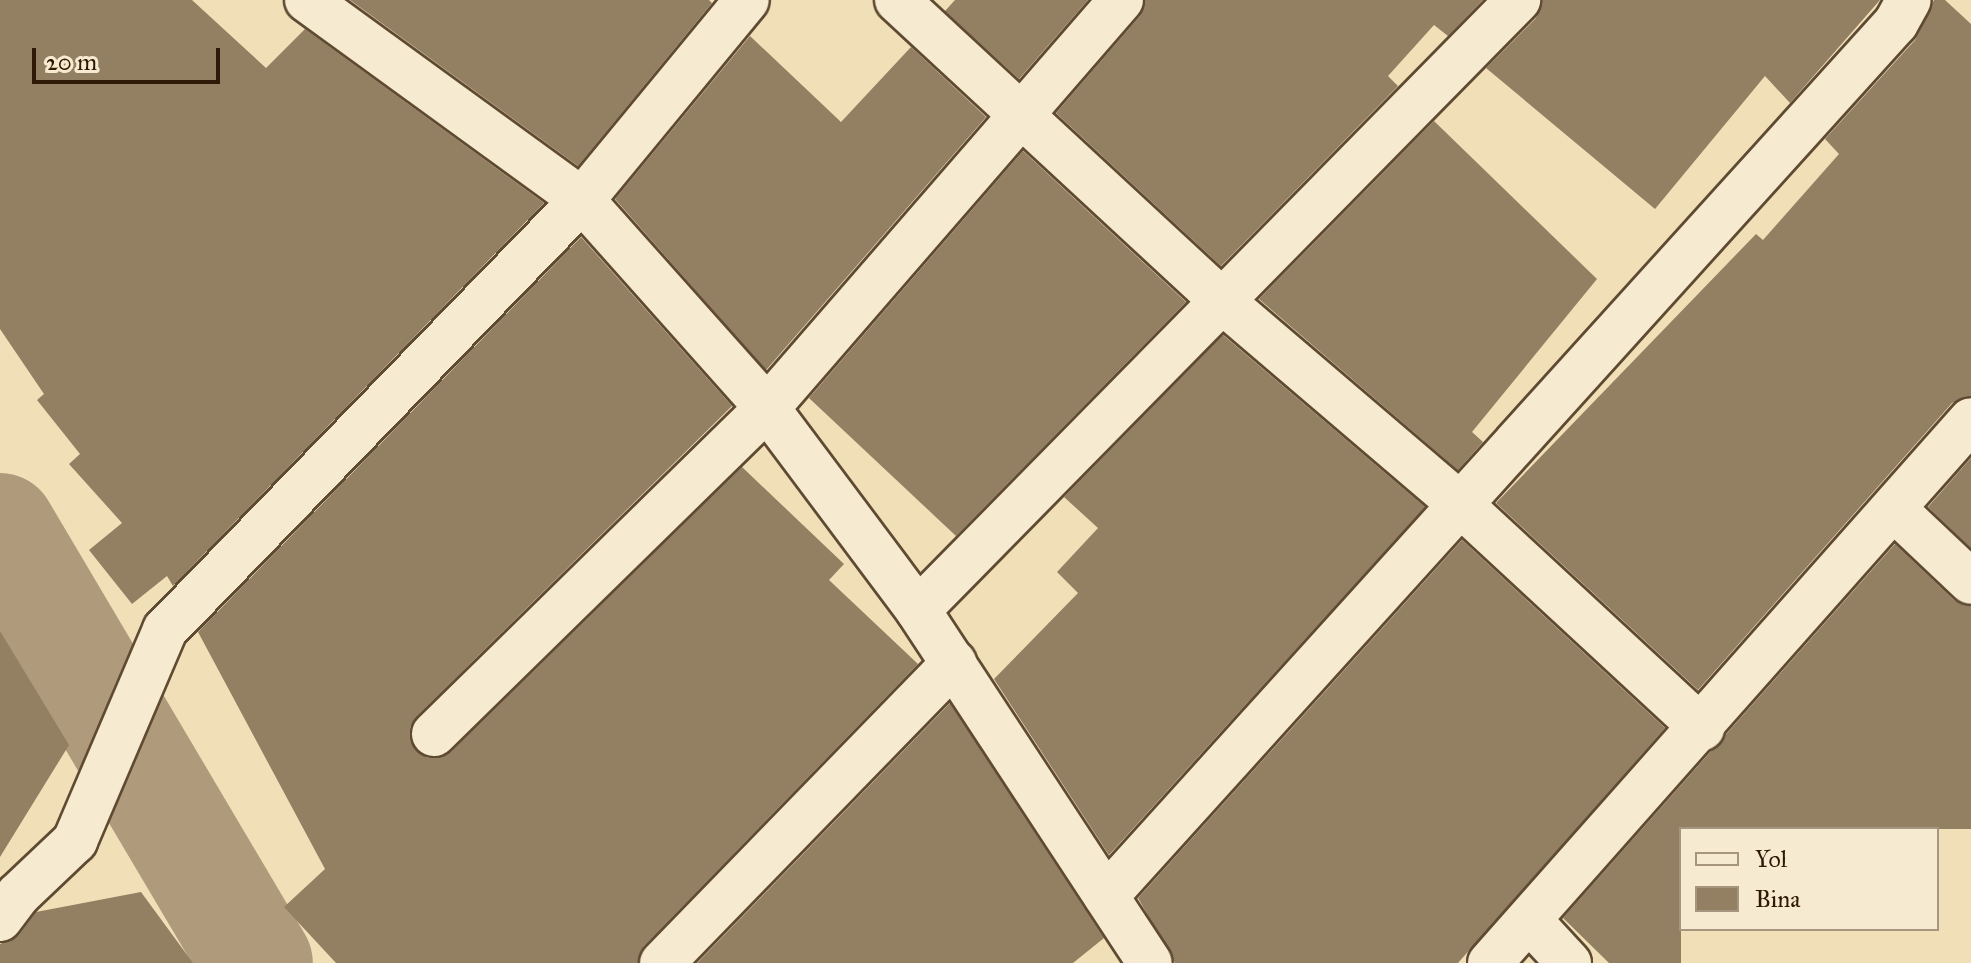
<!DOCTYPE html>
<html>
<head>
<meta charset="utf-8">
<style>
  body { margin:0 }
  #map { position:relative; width:1971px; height:963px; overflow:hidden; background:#f1dfb7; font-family:"IM FELL Great Primer",serif }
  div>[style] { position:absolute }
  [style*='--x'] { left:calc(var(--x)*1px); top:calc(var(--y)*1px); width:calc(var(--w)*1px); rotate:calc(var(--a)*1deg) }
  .river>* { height:112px; margin:-56px; padding:0 56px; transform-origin:56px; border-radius:56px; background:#af9b7b }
  .building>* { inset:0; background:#937f62 }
  .roads { filter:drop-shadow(2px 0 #5f4a32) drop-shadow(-2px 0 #5f4a32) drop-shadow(0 2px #5f4a32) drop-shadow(0 -2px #5f4a32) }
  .minor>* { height:44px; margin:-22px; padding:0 22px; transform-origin:22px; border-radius:22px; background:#f6ead0 }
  span { translate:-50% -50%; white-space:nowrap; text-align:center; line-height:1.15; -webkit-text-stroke:8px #f6ead0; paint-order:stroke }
  .legend { position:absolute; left:1679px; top:827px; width:260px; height:104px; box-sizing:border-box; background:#f6ead0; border:2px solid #a6967f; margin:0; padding:10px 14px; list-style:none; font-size:24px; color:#2e1806 }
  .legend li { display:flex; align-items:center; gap:16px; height:40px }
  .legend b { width:40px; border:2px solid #a6967f }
  .scale { position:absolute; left:32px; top:48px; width:188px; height:36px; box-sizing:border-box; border:4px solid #2e1806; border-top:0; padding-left:10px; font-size:24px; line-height:28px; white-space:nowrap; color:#2e1806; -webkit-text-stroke:6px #f6ead0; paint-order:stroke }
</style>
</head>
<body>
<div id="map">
  <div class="river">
    <div style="--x:0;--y:529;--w:504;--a:59.37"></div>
  </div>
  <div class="building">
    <div style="clip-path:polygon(0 0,192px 0,266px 68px,305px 29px,544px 203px,173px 586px,167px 576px,132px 604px,89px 550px,122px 523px,69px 464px,80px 454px,37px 400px,44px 394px,0 329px)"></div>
    <div style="clip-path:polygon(350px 0,709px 0,712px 3px,578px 166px)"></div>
    <div style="clip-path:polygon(955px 0,1088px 0,1019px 79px,945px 11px)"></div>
    <div style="clip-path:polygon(1145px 0,1483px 0,1448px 36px,1434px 25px,1388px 76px,1398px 86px,1221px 266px,1056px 113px,1140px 16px)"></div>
    <div style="clip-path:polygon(1542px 0,1880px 0,1790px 103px,1765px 76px,1655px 209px,1486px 68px,1536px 18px)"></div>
    <div style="clip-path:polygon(1934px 0,1945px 0,1971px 24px,1971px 396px,1952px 403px,1698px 690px,1496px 503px,1756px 234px,1763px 240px,1839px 154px,1825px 139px,1915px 40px)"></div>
    <div style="clip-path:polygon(750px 36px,841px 122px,911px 47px,986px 117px,766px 370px,615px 199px)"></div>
    <div style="clip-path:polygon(1434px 121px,1597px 279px,1472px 432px,1483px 442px,1458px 470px,1259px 299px)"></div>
    <div style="clip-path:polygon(1023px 151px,1186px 302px,956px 536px,809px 398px)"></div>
    <div style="clip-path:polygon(581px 237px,732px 406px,417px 716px,410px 728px,416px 751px,428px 758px,451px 752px,742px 467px,844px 564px,829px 580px,918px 664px,644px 946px,638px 963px,336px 963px,284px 907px,325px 869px,198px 632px)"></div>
    <div style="clip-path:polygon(1223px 335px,1425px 507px,1109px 855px,994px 679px,1078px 593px,1057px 572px,1098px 528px,1064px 497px)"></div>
    <div style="clip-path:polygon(1971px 458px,1971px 548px,1928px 507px)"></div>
    <div style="clip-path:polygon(1462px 540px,1665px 728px,1458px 963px,1175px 963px,1138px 898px)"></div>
    <div style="clip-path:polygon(1895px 544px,1954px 600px,1971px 606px,1971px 829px,1681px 829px,1681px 963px,1609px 963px,1563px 918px)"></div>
    <div style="clip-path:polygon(0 631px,69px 745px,0 857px)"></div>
    <div style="clip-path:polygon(950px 703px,1104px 938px,1073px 963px,697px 963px)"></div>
    <div style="clip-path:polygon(141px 892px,193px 963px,0 963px,0 944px,19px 935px,36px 912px)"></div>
  </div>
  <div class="roads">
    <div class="minor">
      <div style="--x:307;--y:0;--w:340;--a:36"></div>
      <div style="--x:582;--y:200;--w:278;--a:48.3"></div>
      <div style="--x:767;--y:408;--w:252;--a:53.2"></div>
      <div style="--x:918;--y:610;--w:422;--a:56.7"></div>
      <div style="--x:897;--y:0;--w:443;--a:42.8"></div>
      <div style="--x:1222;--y:301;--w:313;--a:40.5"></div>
      <div style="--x:1460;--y:504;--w:330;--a:42.8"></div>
      <div style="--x:1896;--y:511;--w:103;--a:43.4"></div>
      <div style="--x:918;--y:610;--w:856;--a:-45.47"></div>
      <div style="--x:434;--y:734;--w:466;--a:-44.4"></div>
      <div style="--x:767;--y:408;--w:540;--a:-49.05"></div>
      <div style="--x:1106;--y:896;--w:1177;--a:-47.86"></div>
      <div style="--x:1896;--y:23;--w:26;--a:-61"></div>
      <div style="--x:0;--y:919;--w:30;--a:-53"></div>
      <div style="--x:18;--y:895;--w:79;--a:-43.5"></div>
      <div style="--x:75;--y:841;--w:229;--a:-66.9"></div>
      <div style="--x:165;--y:630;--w:599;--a:-45.88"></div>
      <div style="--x:582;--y:200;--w:259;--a:-50.5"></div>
      <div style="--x:1531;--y:922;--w:56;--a:47.2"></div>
      <div style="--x:662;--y:963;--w:419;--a:-45.8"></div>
      <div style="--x:1490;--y:963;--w:725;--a:-48.46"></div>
    </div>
  </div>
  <ul class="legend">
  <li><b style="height:10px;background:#f6ead0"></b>Yol</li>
  <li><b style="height:22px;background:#937f62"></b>Bina</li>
  </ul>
  <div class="scale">20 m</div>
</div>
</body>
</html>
